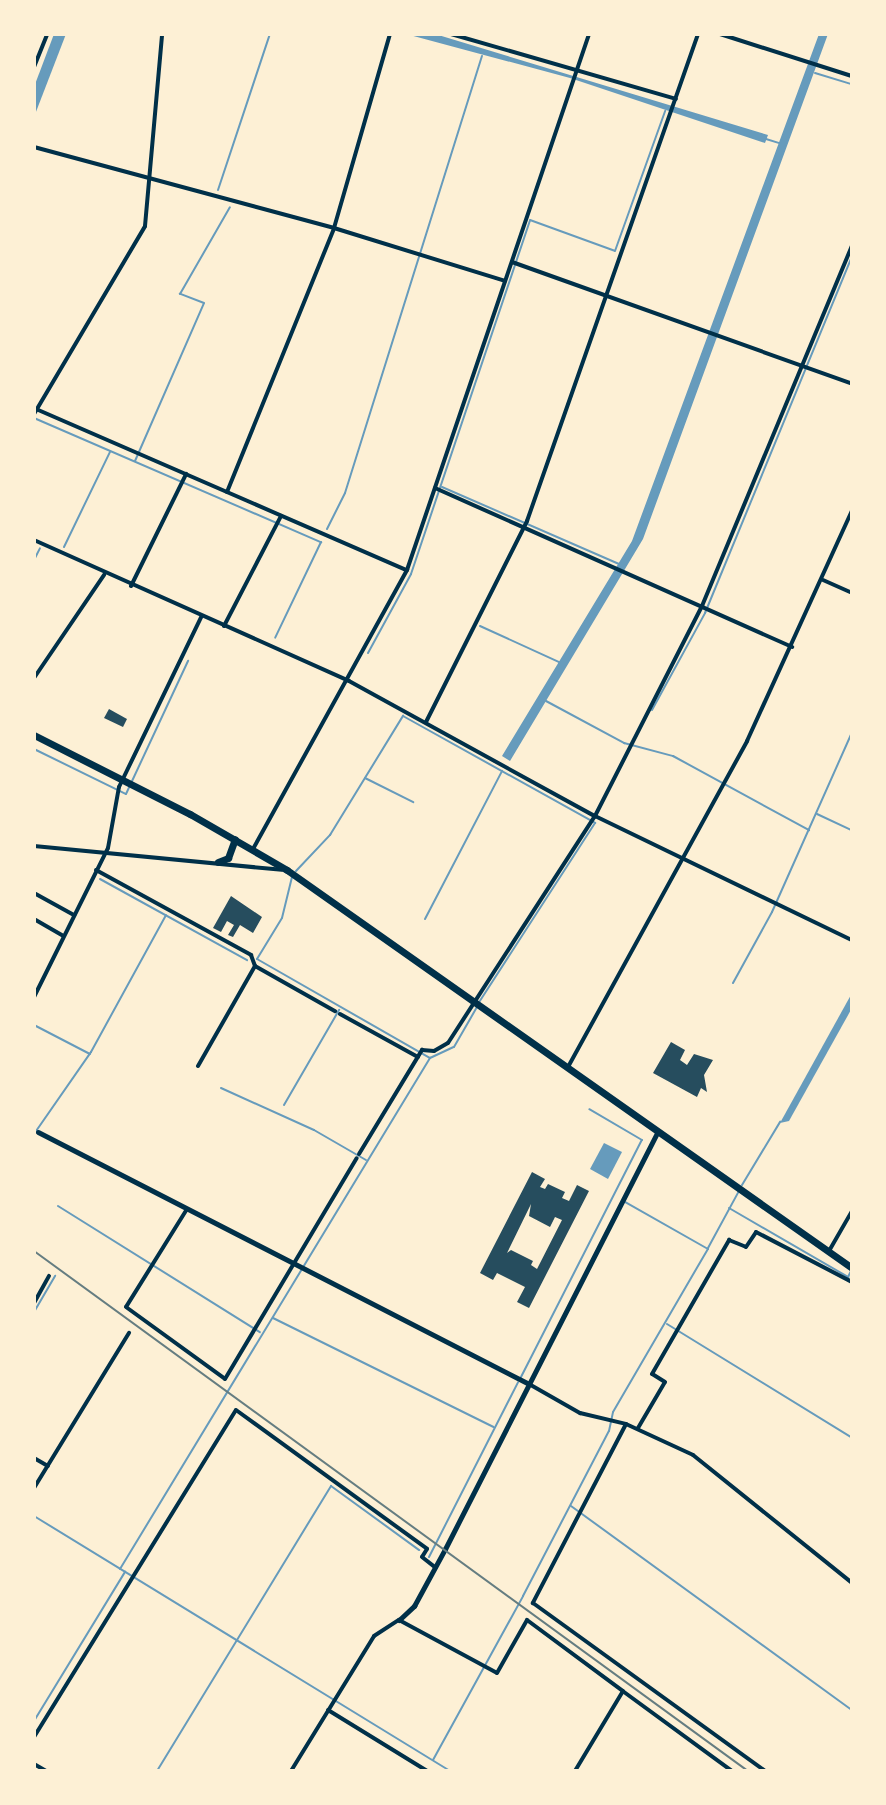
<!DOCTYPE html>
<html>
<head>
<meta charset="utf-8">
<style>
  body { margin:0 }
  #map { position:relative; width:886px; height:1805px; overflow:hidden; background:#fdf0d5; font-family:"Work Sans",sans-serif }
  div>[style] { position:absolute }
  [style*='--x'] { left:calc(var(--x)*1px); top:calc(var(--y)*1px); width:calc(var(--w)*1px); rotate:calc(var(--a)*1deg) }
  .water>* { inset:0; background:#669bbc }
  .stream>* { height:2px; margin:-1px; padding:0 1px; transform-origin:1px; border-radius:1px; background:#669bbc }
  .building>* { inset:0; background:#264d5e }
  .minor>* { height:4px; margin:-2px; padding:0 2px; transform-origin:2px; border-radius:2px; background:#003049 }
  .tertiary>* { height:5px; margin:-2.5px; padding:0 2.5px; transform-origin:2.5px; border-radius:2.5px; background:#003049 }
  .trunk>* { height:7px; margin:-3.5px; padding:0 3.5px; transform-origin:3.5px; border-radius:3.5px; background:#003049 }
  .rail>* { height:2px; margin:-1px; padding:0 1px; transform-origin:1px; border-radius:1px; background:#657d81 }
  span { translate:-50% -50%; white-space:nowrap; text-align:center; line-height:1.15; -webkit-text-stroke:8px #fdf0d5; paint-order:stroke }
  .frame { position:absolute; inset:0; border:36px solid #fdf0d5; pointer-events:none }
</style>
</head>
<body>
<div id="map">
  <div class="water">
    <div style="clip-path:polygon(54px 34px,66px 34px,34px 117px,34px 87px)"></div>
    <div style="clip-path:polygon(406px 34px,435px 34px,768px 135px,765px 143px,570px 78px)"></div>
    <div style="clip-path:polygon(819px 34px,828px 34px,643px 539px,510px 761px,502px 756px,632px 541px)"></div>
    <div style="clip-path:polygon(852px 993px,852px 1008px,789px 1121px,780px 1123px)"></div>
    <div style="clip-path:polygon(604px 1143px,622px 1152px,608px 1179px,590px 1169px)"></div>
  </div>
  <div class="stream">
    <div style="--x:815;--y:73;--w:39;--a:17"></div>
    <div style="--x:766;--y:139;--w:14;--a:17"></div>
    <div style="--x:218;--y:190;--w:164;--a:-71.6"></div>
    <div style="--x:34;--y:418;--w:313;--a:23.4"></div>
    <div style="--x:321;--y:542;--w:106;--a:115.6"></div>
    <div style="--x:135;--y:461;--w:172;--a:-66.4"></div>
    <div style="--x:204;--y:303;--w:26;--a:-159"></div>
    <div style="--x:180;--y:294;--w:100;--a:-60.1"></div>
    <div style="--x:442;--y:487;--w:193;--a:23.5"></div>
    <div style="--x:327;--y:529;--w:40;--a:-63.4"></div>
    <div style="--x:345;--y:493;--w:458;--a:-72.6"></div>
    <div style="--x:64;--y:547;--w:106;--a:-64.2"></div>
    <div style="--x:34;--y:560;--w:13;--a:-63"></div>
    <div style="--x:480;--y:626;--w:87;--a:24.5"></div>
    <div style="--x:368;--y:653;--w:90;--a:-61.4"></div>
    <div style="--x:411;--y:574;--w:373;--a:-71.4"></div>
    <div style="--x:530;--y:220;--w:90;--a:20"></div>
    <div style="--x:615;--y:251;--w:149;--a:-70.3"></div>
    <div style="--x:546;--y:701;--w:89;--a:28.3"></div>
    <div style="--x:624;--y:743;--w:51;--a:14.9"></div>
    <div style="--x:673;--y:756;--w:155;--a:28.6"></div>
    <div style="--x:652;--y:710;--w:111;--a:-61.3"></div>
    <div style="--x:705;--y:613;--w:386;--a:-67.6"></div>
    <div style="--x:34;--y:749;--w:102;--a:26.1"></div>
    <div style="--x:126;--y:794;--w:147;--a:-65"></div>
    <div style="--x:365;--y:778;--w:54;--a:26.6"></div>
    <div style="--x:817;--y:814;--w:38;--a:25"></div>
    <div style="--x:296;--y:871;--w:50;--a:-46.6"></div>
    <div style="--x:330;--y:835;--w:140;--a:-58.5"></div>
    <div style="--x:403;--y:716;--w:220;--a:29.1"></div>
    <div style="--x:595;--y:823;--w:212;--a:122.9"></div>
    <div style="--x:292;--y:877;--w:42;--a:103.7"></div>
    <div style="--x:282;--y:918;--w:48;--a:121.4"></div>
    <div style="--x:257;--y:959;--w:199;--a:29.8"></div>
    <div style="--x:100;--y:879;--w:168;--a:28.9"></div>
    <div style="--x:425;--y:919;--w:167;--a:-62.5"></div>
    <div style="--x:733;--y:983;--w:81;--a:-61.2"></div>
    <div style="--x:772;--y:912;--w:197;--a:-66"></div>
    <div style="--x:34;--y:1025;--w:63;--a:27.4"></div>
    <div style="--x:221;--y:1088;--w:102;--a:24.3"></div>
    <div style="--x:314;--y:1130;--w:60;--a:30"></div>
    <div style="--x:284;--y:1105;--w:110;--a:-59.9"></div>
    <div style="--x:34;--y:1134;--w:100;--a:-55.2"></div>
    <div style="--x:91;--y:1052;--w:156;--a:-61.3"></div>
    <div style="--x:742;--y:1185;--w:74;--a:-58.9"></div>
    <div style="--x:58;--y:1206;--w:238;--a:32"></div>
    <div style="--x:729;--y:1208;--w:138;--a:30.1"></div>
    <div style="--x:848;--y:1277;--w:7;--a:-63"></div>
    <div style="--x:708;--y:1248;--w:65;--a:-61.5"></div>
    <div style="--x:34;--y:1312;--w:42;--a:-59.7"></div>
    <div style="--x:273;--y:1318;--w:246;--a:26.3"></div>
    <div style="--x:667;--y:1324;--w:217;--a:31.6"></div>
    <div style="--x:521;--y:1377;--w:266;--a:-63"></div>
    <div style="--x:642;--y:1140;--w:61;--a:-149.7"></div>
    <div style="--x:571;--y:1506;--w:347;--a:36"></div>
    <div style="--x:34;--y:1516;--w:488;--a:31.5"></div>
    <div style="--x:429;--y:1557;--w:196;--a:-63"></div>
    <div style="--x:120;--y:1569;--w:598;--a:-58.76"></div>
    <div style="--x:430;--y:1058;--w:26;--a:-25"></div>
    <div style="--x:454;--y:1047;--w:46;--a:-60.1"></div>
    <div style="--x:34;--y:1721;--w:175;--a:-58.6"></div>
    <div style="--x:433;--y:1760;--w:187;--a:-61.2"></div>
    <div style="--x:523;--y:1596;--w:186;--a:-62.5"></div>
    <div style="--x:609;--y:1431;--w:19;--a:-78"></div>
    <div style="--x:613;--y:1412;--w:189;--a:-59.8"></div>
    <div style="--x:708;--y:1249;--w:95;--a:-150.5"></div>
    <div style="--x:157;--y:1771;--w:334;--a:-58.6"></div>
    <div style="--x:331;--y:1486;--w:109;--a:36"></div>
  </div>
  <div class="building">
    <div style="clip-path:polygon(109px 709px,127px 719px,123px 727px,104px 718px)"></div>
    <div style="clip-path:polygon(231px 896px,262px 917px,253px 933px,240px 925px,233px 937px,228px 935px,234px 925px,227px 921px,221px 932px,213px 928px)"></div>
    <div style="clip-path:polygon(671px 1042px,685px 1050px,680px 1060px,687px 1065px,694px 1054px,713px 1060px,704px 1075px,707px 1092px,701px 1088px,697px 1097px,653px 1073px)"></div>
    <div style="clip-path:polygon(evenodd,532px 1172px,545px 1179px,540px 1187px,545px 1189px,548px 1184px,565px 1192px,562px 1198px,569px 1201px,577px 1185px,589px 1191px,529px 1308px,517px 1302px,525px 1287px,497px 1273px,493px 1280px,480px 1273px,532px 1172px,531px 1204px,529px 1216px,550px 1227px,555px 1217px,562px 1220px,537px 1269px,531px 1265px,533px 1261px,511px 1250px,507px 1253px,531px 1204px)"></div>
  </div>
  <div class="minor">
    <div style="--x:451;--y:34;--w:234;--a:16.1"></div>
    <div style="--x:720;--y:34;--w:139;--a:17.7"></div>
    <div style="--x:34;--y:67;--w:35;--a:-68"></div>
    <div style="--x:34;--y:147;--w:311;--a:15.1"></div>
    <div style="--x:334;--y:228;--w:179;--a:17.2"></div>
    <div style="--x:512;--y:262;--w:361;--a:19.7"></div>
    <div style="--x:36;--y:409;--w:404;--a:23.5"></div>
    <div style="--x:34;--y:414;--w:218;--a:-59.4"></div>
    <div style="--x:145;--y:226;--w:193;--a:-84.9"></div>
    <div style="--x:435;--y:488;--w:391;--a:24"></div>
    <div style="--x:227;--y:492;--w:285;--a:-67.9"></div>
    <div style="--x:334;--y:228;--w:202;--a:-73.9"></div>
    <div style="--x:34;--y:540;--w:345;--a:24.1"></div>
    <div style="--x:349;--y:681;--w:281;--a:28.8"></div>
    <div style="--x:595;--y:816;--w:285;--a:25.8"></div>
    <div style="--x:823;--y:580;--w:32;--a:24"></div>
    <div style="--x:131;--y:586;--w:125;--a:-63.8"></div>
    <div style="--x:224;--y:626;--w:124;--a:-62.6"></div>
    <div style="--x:34;--y:678;--w:125;--a:-55.8"></div>
    <div style="--x:426;--y:722;--w:225;--a:-63.3"></div>
    <div style="--x:527;--y:521;--w:516;--a:-70.65"></div>
    <div style="--x:34;--y:846;--w:249;--a:5.5"></div>
    <div style="--x:253;--y:849;--w:319;--a:-61.1"></div>
    <div style="--x:407;--y:570;--w:566;--a:-71.24"></div>
    <div style="--x:96;--y:870;--w:177;--a:28.7"></div>
    <div style="--x:251;--y:955;--w:12;--a:70"></div>
    <div style="--x:255;--y:966;--w:92;--a:29.4"></div>
    <div style="--x:34;--y:893;--w:46;--a:28.8"></div>
    <div style="--x:34;--y:919;--w:34;--a:30"></div>
    <div style="--x:34;--y:997;--w:166;--a:-63.6"></div>
    <div style="--x:108;--y:848;--w:62;--a:-79.8"></div>
    <div style="--x:119;--y:787;--w:189;--a:-64.2"></div>
    <div style="--x:340;--y:1014;--w:89;--a:28.9"></div>
    <div style="--x:198;--y:1066;--w:115;--a:-60.3"></div>
    <div style="--x:568;--y:1067;--w:372;--a:-61.2"></div>
    <div style="--x:747;--y:741;--w:253;--a:-65.5"></div>
    <div style="--x:359;--y:1154;--w:122;--a:-58.8"></div>
    <div style="--x:422;--y:1050;--w:12;--a:5"></div>
    <div style="--x:434;--y:1051;--w:16;--a:-30"></div>
    <div style="--x:448;--y:1043;--w:270;--a:-57.1"></div>
    <div style="--x:595;--y:816;--w:236;--a:-63"></div>
    <div style="--x:702;--y:606;--w:391;--a:-67.4"></div>
    <div style="--x:187;--y:1209;--w:115;--a:121.9"></div>
    <div style="--x:126;--y:1307;--w:122;--a:36"></div>
    <div style="--x:225;--y:1379;--w:257;--a:-59.2"></div>
    <div style="--x:829;--y:1251;--w:46;--a:-60.1"></div>
    <div style="--x:34;--y:1303;--w:31;--a:-61"></div>
    <div style="--x:529;--y:1384;--w:59;--a:29.6"></div>
    <div style="--x:580;--y:1413;--w:47;--a:13.4"></div>
    <div style="--x:626;--y:1424;--w:74;--a:24.8"></div>
    <div style="--x:693;--y:1455;--w:204;--a:38.8"></div>
    <div style="--x:626;--y:1424;--w:202;--a:117.5"></div>
    <div style="--x:533;--y:1603;--w:286;--a:35.9"></div>
    <div style="--x:638;--y:1428;--w:53;--a:-59.6"></div>
    <div style="--x:665;--y:1382;--w:15;--a:-148"></div>
    <div style="--x:652;--y:1374;--w:155;--a:-60.1"></div>
    <div style="--x:729;--y:1240;--w:18;--a:22"></div>
    <div style="--x:746;--y:1247;--w:18;--a:-56"></div>
    <div style="--x:756;--y:1232;--w:108;--a:27.5"></div>
    <div style="--x:34;--y:1458;--w:16;--a:30"></div>
    <div style="--x:34;--y:1488;--w:182;--a:-58.5"></div>
    <div style="--x:624;--y:1692;--w:134;--a:36.2"></div>
    <div style="--x:328;--y:1710;--w:116;--a:31.6"></div>
    <div style="--x:34;--y:1737;--w:384;--a:-58.3"></div>
    <div style="--x:236;--y:1410;--w:236;--a:36"></div>
    <div style="--x:427;--y:1549;--w:9;--a:122"></div>
    <div style="--x:422;--y:1557;--w:16;--a:38"></div>
    <div style="--x:34;--y:1764;--w:14;--a:30"></div>
    <div style="--x:291;--y:1771;--w:158;--a:-58.4"></div>
    <div style="--x:374;--y:1636;--w:30;--a:-33"></div>
    <div style="--x:399;--y:1620;--w:111;--a:28.4"></div>
    <div style="--x:497;--y:1673;--w:61;--a:-60.5"></div>
    <div style="--x:527;--y:1620;--w:119;--a:36.5"></div>
    <div style="--x:623;--y:1691;--w:93;--a:121"></div>
  </div>
  <div class="tertiary">
    <div style="--x:38;--y:1132;--w:552;--a:27.17"></div>
    <div style="--x:399;--y:1620;--w:21;--a:-43"></div>
    <div style="--x:414;--y:1606;--w:65;--a:-61.5"></div>
    <div style="--x:445;--y:1549;--w:469;--a:-63"></div>
  </div>
  <div class="trunk">
    <div style="--x:34;--y:735;--w:175;--a:26.9"></div>
    <div style="--x:190;--y:814;--w:112;--a:30"></div>
    <div style="--x:287;--y:870;--w:691;--a:35.16"></div>
    <div style="--x:218;--y:862;--w:11;--a:-22"></div>
    <div style="--x:228;--y:858;--w:20;--a:-70"></div>
  </div>
  <div class="rail">
    <div style="--x:34;--y:1251;--w:883;--a:36.07"></div>
  </div>
  <div class="frame"></div>
</div>
</body>
</html>
